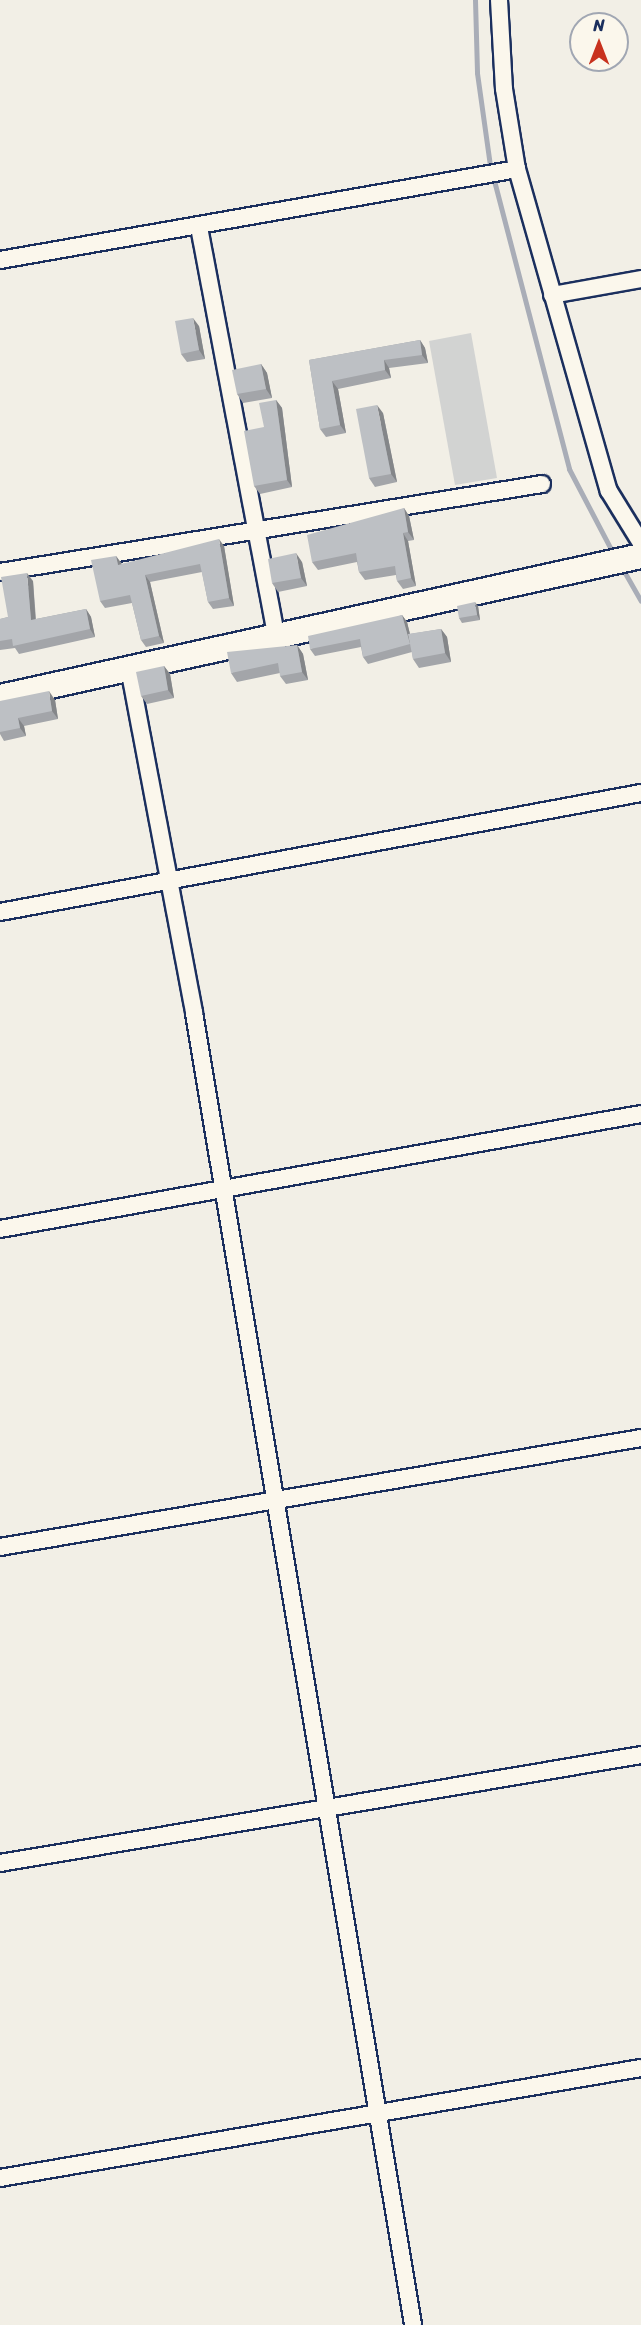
<!DOCTYPE html>
<html>
<head>
<meta charset="utf-8">
<style>
  body { margin:0 }
  #map { position:relative; width:641px; height:2325px; overflow:hidden; background:#f2efe6; font-family:Sriracha,sans-serif }
  div>[style] { position:absolute }
  [style*='--x'] { left:calc(var(--x)*1px); top:calc(var(--y)*1px); width:calc(var(--w)*1px); rotate:calc(var(--a)*1deg) }
  .green>* { inset:0; background:#d2d3d2 }
  .stream>* { height:5px; margin:-2.5px; padding:0 2.5px; transform-origin:2.5px; border-radius:2.5px; background:#a9adb7 }
  .roads { filter:drop-shadow(2px 0 #1b2f5e) drop-shadow(-2px 0 #1b2f5e) drop-shadow(0 2px #1b2f5e) drop-shadow(0 -2px #1b2f5e) }
  .street>* { height:16px; margin:-8px; padding:0 8px; transform-origin:8px; border-radius:8px; background:#fbf7ec }
  .secondary>* { height:24px; margin:-12px; padding:0 12px; transform-origin:12px; border-radius:12px; background:#fbf7ec }
  .wall>* { inset:0; background:#a3a5a9 }
  .shaded-wall>* { inset:0; background:#848689 }
  .building>* { inset:0; background:#bdc0c4 }
  span { translate:-50% -50%; white-space:nowrap; text-align:center; line-height:1.15; -webkit-text-stroke:6px #fbf7ec; paint-order:stroke }
  .north { position:absolute; left:569px; top:12px; width:60px; height:60px; box-sizing:border-box; background:#fbf7ec; border:2px solid #a1a7b3; border-radius:50%; rotate:0deg; font-size:16px; font-weight:700; line-height:24px; text-align:center; color:#1b2f5e }
  .north::after { content:''; display:block; margin:auto; width:21px; height:27px; background:#c8321e; clip-path:polygon(50% 0,100% 100%,50% 72%,0 100%) }
</style>
</head>
<body>
<div id="map">
  <div class="green">
    <div style="clip-path:polygon(471px 333px,497px 478px,455px 485px,429px 341px)"></div>
  </div>
  <div class="stream">
    <div style="--x:475;--y:0;--w:73;--a:88.4"></div>
    <div style="--x:477;--y:73;--w:93;--a:82"></div>
    <div style="--x:490;--y:165;--w:314;--a:75.4"></div>
    <div style="--x:569;--y:469;--w:97;--a:62.4"></div>
    <div style="--x:621;--y:566;--w:40;--a:60.3"></div>
  </div>
  <div class="roads">
    <div class="street">
      <div style="--x:499;--y:0;--w:89;--a:86.8"></div>
      <div style="--x:504;--y:89;--w:81;--a:80.8"></div>
      <div style="--x:517;--y:169;--w:335;--a:74.1"></div>
      <div style="--x:609;--y:491;--w:61;--a:58.4"></div>
      <div style="--x:199;--y:227;--w:416;--a:79.3"></div>
      <div style="--x:0;--y:260;--w:525;--a:-9.98"></div>
      <div style="--x:552;--y:295;--w:90;--a:-10.2"></div>
      <div style="--x:0;--y:572;--w:549;--a:-9.22"></div>
      <div style="--x:129;--y:668;--w:351;--a:79.3"></div>
      <div style="--x:194;--y:1013;--w:1330;--a:80.52"></div>
      <div style="--x:0;--y:912;--w:652;--a:-10.52"></div>
      <div style="--x:0;--y:1229;--w:651;--a:-10.17"></div>
      <div style="--x:0;--y:1547;--w:650;--a:-9.65"></div>
      <div style="--x:0;--y:1863;--w:650;--a:-9.56"></div>
      <div style="--x:0;--y:2178;--w:650;--a:-9.74"></div>
    </div>
    <div class="secondary">
      <div style="--x:0;--y:697;--w:656;--a:-12.41"></div>
    </div>
  </div>
  <div class="wall">
    <div style="clip-path:polygon(199px 326px,205px 359px,187px 362px,181px 354px)"></div>
    <div style="clip-path:polygon(420px 340px,425px 348px,428px 363px,389px 368px,391px 378px,338px 389px,346px 433px,326px 437px,320px 429px,309px 360px)"></div>
    <div style="clip-path:polygon(261px 364px,267px 373px,272px 398px,243px 403px,237px 394px)"></div>
    <div style="clip-path:polygon(276px 400px,282px 408px,292px 487px,260px 494px,254px 486px,264px 427px)"></div>
    <div style="clip-path:polygon(383px 413px,397px 482px,375px 487px,369px 478px)"></div>
    <div style="clip-path:polygon(404px 508px,409px 516px,414px 540px,408px 541px,416px 586px,403px 589px,397px 581px,396px 575px,365px 580px,359px 572px,357px 562px,318px 570px,312px 562px)"></div>
    <div style="clip-path:polygon(224px 546px,234px 606px,213px 609px,208px 602px,202px 572px,150px 582px,164px 643px,146px 647px,141px 640px,132px 603px,105px 608px,100px 601px,116px 556px,122px 564px)"></div>
    <div style="clip-path:polygon(302px 562px,307px 586px,278px 592px,272px 583px)"></div>
    <div style="clip-path:polygon(33px 581px,36px 619px,86px 609px,91px 617px,95px 637px,19px 654px,15px 648px,0 650px,0 619px,8px 617px)"></div>
    <div style="clip-path:polygon(478px 606px,480px 620px,462px 623px,459px 618px)"></div>
    <div style="clip-path:polygon(402px 615px,407px 622px,410px 634px,441px 629px,447px 637px,451px 662px,419px 668px,413px 659px,412px 652px,368px 664px,363px 657px,361px 647px,315px 656px,310px 649px)"></div>
    <div style="clip-path:polygon(297px 645px,303px 654px,308px 680px,286px 684px,280px 676px,280px 673px,237px 682px,231px 673px)"></div>
    <div style="clip-path:polygon(164px 666px,170px 674px,174px 698px,147px 704px,141px 696px)"></div>
    <div style="clip-path:polygon(55px 700px,58px 719px,24px 726px,26px 736px,4px 741px,0 734px,0 701px)"></div>
  </div>
  <div class="shaded-wall">
    <div style="clip-path:polygon(193px 318px,199px 326px,205px 359px,199px 350px)"></div>
    <div style="clip-path:polygon(420px 340px,425px 348px,428px 363px,422px 355px)"></div>
    <div style="clip-path:polygon(384px 360px,389px 368px,391px 378px,385px 370px)"></div>
    <div style="clip-path:polygon(261px 364px,267px 373px,272px 398px,266px 389px)"></div>
    <div style="clip-path:polygon(332px 381px,338px 389px,346px 433px,340px 425px)"></div>
    <div style="clip-path:polygon(276px 400px,282px 408px,292px 487px,287px 480px)"></div>
    <div style="clip-path:polygon(377px 405px,383px 413px,397px 482px,391px 474px)"></div>
    <div style="clip-path:polygon(404px 508px,409px 516px,414px 540px,408px 532px)"></div>
    <div style="clip-path:polygon(403px 533px,408px 541px,416px 586px,411px 578px)"></div>
    <div style="clip-path:polygon(219px 539px,224px 546px,234px 606px,229px 598px)"></div>
    <div style="clip-path:polygon(296px 553px,302px 562px,307px 586px,301px 578px)"></div>
    <div style="clip-path:polygon(116px 556px,121px 563px,123px 572px,118px 565px)"></div>
    <div style="clip-path:polygon(27px 573px,33px 581px,36px 628px,31px 620px)"></div>
    <div style="clip-path:polygon(145px 575px,150px 582px,164px 643px,159px 636px)"></div>
    <div style="clip-path:polygon(475px 602px,478px 606px,480px 620px,477px 615px)"></div>
    <div style="clip-path:polygon(86px 609px,91px 617px,95px 637px,90px 629px)"></div>
    <div style="clip-path:polygon(402px 615px,407px 622px,414px 651px,410px 644px)"></div>
    <div style="clip-path:polygon(441px 629px,447px 637px,451px 662px,445px 653px)"></div>
    <div style="clip-path:polygon(297px 645px,303px 654px,308px 680px,302px 672px)"></div>
    <div style="clip-path:polygon(164px 666px,170px 674px,174px 698px,168px 690px)"></div>
    <div style="clip-path:polygon(49px 691px,55px 700px,58px 719px,52px 711px)"></div>
    <div style="clip-path:polygon(18px 718px,24px 726px,26px 736px,20px 728px)"></div>
  </div>
  <div class="building">
    <div style="clip-path:polygon(193px 318px,199px 350px,181px 354px,175px 321px)"></div>
    <div style="clip-path:polygon(420px 340px,422px 355px,384px 360px,385px 370px,332px 381px,340px 425px,320px 429px,309px 360px)"></div>
    <div style="clip-path:polygon(261px 364px,266px 389px,237px 394px,232px 370px)"></div>
    <div style="clip-path:polygon(276px 400px,287px 480px,254px 486px,244px 431px,264px 427px,259px 403px)"></div>
    <div style="clip-path:polygon(377px 405px,391px 474px,369px 478px,356px 409px)"></div>
    <div style="clip-path:polygon(404px 508px,408px 532px,403px 533px,411px 578px,397px 581px,395px 566px,359px 572px,356px 553px,312px 562px,307px 535px)"></div>
    <div style="clip-path:polygon(219px 539px,229px 598px,208px 602px,200px 564px,145px 575px,159px 636px,141px 640px,130px 595px,100px 601px,91px 560px,116px 556px,118px 565px)"></div>
    <div style="clip-path:polygon(296px 553px,301px 578px,272px 583px,268px 559px)"></div>
    <div style="clip-path:polygon(27px 573px,31px 620px,86px 609px,90px 629px,13px 646px,12px 639px,0 641px,0 619px,8px 617px,1px 577px)"></div>
    <div style="clip-path:polygon(475px 602px,477px 615px,459px 618px,457px 606px)"></div>
    <div style="clip-path:polygon(402px 615px,410px 644px,363px 657px,360px 639px,310px 649px,308px 636px)"></div>
    <div style="clip-path:polygon(441px 629px,445px 653px,413px 659px,408px 634px)"></div>
    <div style="clip-path:polygon(297px 645px,302px 672px,280px 676px,278px 663px,231px 673px,227px 652px)"></div>
    <div style="clip-path:polygon(164px 666px,168px 690px,141px 696px,136px 672px)"></div>
    <div style="clip-path:polygon(49px 691px,52px 711px,18px 718px,20px 728px,0 732px,0 701px)"></div>
  </div>
  <div class="north">N</div>
</div>
</body>
</html>
